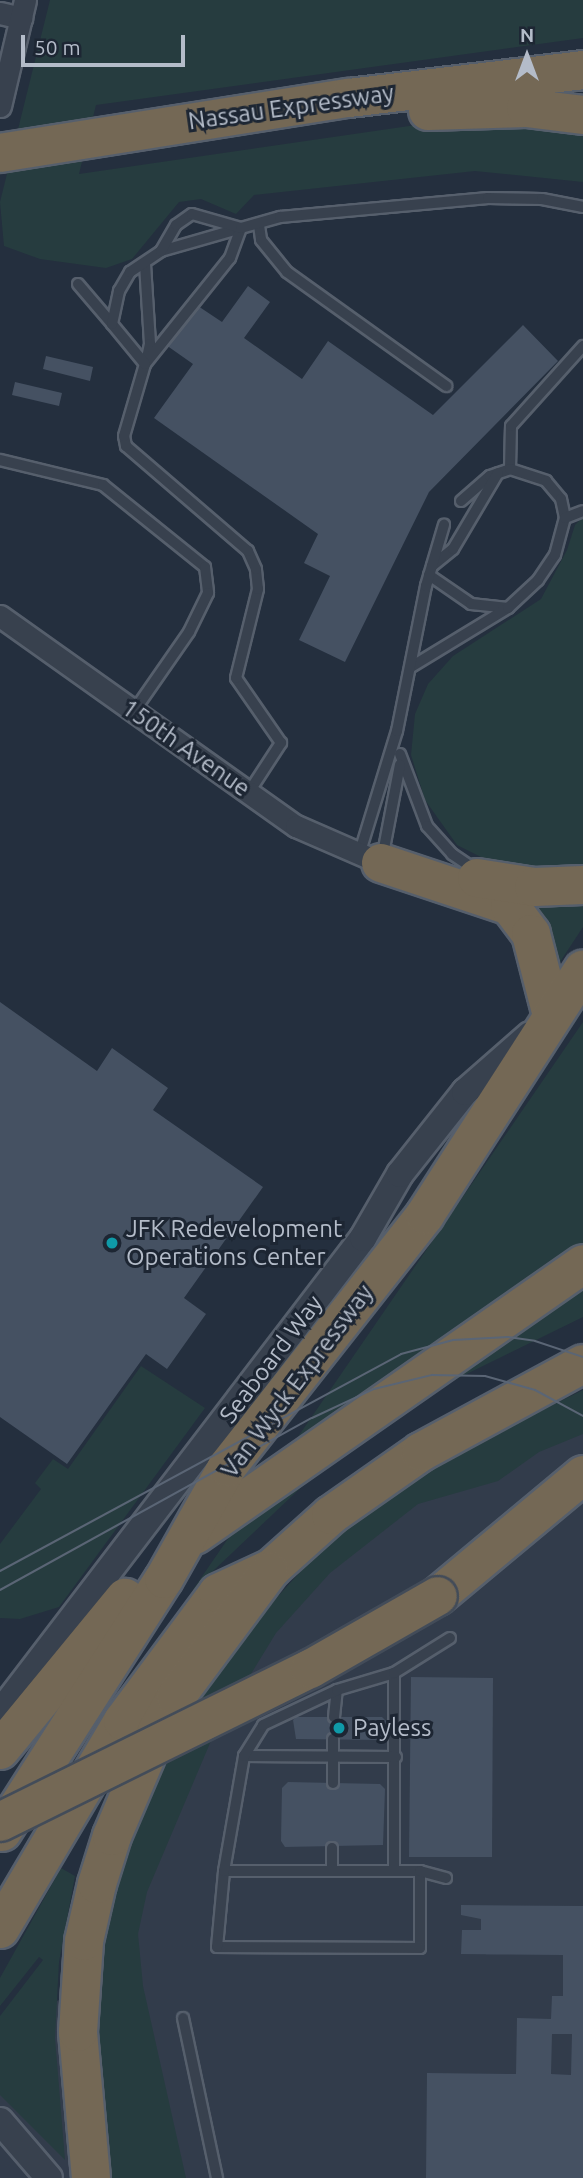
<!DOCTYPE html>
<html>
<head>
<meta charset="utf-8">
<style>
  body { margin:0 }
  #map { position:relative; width:583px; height:2178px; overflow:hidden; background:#242f3e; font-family:Ubuntu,sans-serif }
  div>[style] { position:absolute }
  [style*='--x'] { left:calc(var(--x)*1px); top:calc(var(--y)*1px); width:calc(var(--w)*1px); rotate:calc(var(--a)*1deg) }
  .airport>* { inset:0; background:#323c4b }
  .green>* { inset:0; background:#263c3f }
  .building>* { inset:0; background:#455162 }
  .roads { filter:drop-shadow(2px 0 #565f6c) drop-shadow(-2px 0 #565f6c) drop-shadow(0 2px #565f6c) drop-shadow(0 -2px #565f6c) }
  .service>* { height:10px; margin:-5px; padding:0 5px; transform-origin:5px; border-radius:5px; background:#38414e }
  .minor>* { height:21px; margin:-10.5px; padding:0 10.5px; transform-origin:10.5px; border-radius:10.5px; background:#38414e }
  .tertiary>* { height:26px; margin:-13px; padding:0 13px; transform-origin:13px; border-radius:13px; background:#38414e }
  .motorway>* { height:38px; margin:-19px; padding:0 19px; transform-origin:19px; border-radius:19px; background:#746855 }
  .tram>* { height:2px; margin:-1px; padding:0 1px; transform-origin:1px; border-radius:1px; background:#5a6575 }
  .bridges { filter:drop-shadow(2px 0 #434c59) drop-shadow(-2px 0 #434c59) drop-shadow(0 2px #434c59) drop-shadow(0 -2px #434c59) }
  .motorway-bridge>* { height:38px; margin:-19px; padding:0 19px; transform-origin:19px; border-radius:19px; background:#746855 }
  .dots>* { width:19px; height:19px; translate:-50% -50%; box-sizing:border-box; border:4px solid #1d2633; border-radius:50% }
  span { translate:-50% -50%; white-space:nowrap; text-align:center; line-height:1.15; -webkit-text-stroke:6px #1d2633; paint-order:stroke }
  .street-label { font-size:24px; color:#b4bcc9 }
  .poi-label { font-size:24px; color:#b4bcc9 }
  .left { translate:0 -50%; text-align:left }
  .north { position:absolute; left:492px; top:21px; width:70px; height:70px; -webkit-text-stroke:5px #1d2633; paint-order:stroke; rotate:0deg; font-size:19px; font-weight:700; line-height:28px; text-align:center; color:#b4bcc9 }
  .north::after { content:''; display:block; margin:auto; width:24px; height:32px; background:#b4bcc9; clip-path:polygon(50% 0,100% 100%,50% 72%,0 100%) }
  .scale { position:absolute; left:21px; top:35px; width:164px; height:32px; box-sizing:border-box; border:4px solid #b4bcc9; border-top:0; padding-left:9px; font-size:21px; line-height:24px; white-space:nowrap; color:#b4bcc9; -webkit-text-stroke:5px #1d2633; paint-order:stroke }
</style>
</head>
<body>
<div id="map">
  <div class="airport">
    <div style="clip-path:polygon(583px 1423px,583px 2178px,0 2178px,0 2020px,131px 1976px,142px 1889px,208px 1731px,271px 1631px,327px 1568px,419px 1499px)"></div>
  </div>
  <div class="green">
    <div style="clip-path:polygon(50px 0,583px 0,583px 38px,96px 105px,79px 174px,423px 124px,583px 129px,583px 182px,475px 171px,254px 195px,236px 214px,201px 199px,179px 202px,132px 259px,106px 268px,40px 259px,4px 246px,0 202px)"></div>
    <div style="clip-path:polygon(583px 517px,583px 874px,511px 872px,457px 845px,425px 800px,411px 755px,415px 714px,428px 684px,453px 656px,541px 599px,567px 550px,575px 525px)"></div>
    <div style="clip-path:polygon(525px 896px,583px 901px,583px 927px,558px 965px,544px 921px)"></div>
    <div style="clip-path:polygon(583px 1022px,583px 1317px,436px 1389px,311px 1478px,192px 1591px)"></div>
    <div style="clip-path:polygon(141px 1366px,205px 1408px,59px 1607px,20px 1619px,0 1618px,0 1544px,41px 1489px,35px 1483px,53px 1459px,68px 1469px)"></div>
    <div style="clip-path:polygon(583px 1390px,583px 1434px,539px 1452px,498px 1481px,418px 1504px,330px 1573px,276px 1633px,213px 1736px,147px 1892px,138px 1934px,143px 1986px,186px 2178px,105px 2178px,87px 2064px,108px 1869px,205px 1676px,334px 1535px,413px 1474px)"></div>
    <div style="clip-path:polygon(61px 1868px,75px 1876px,59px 1962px,55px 2038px,65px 2160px,0 2095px,0 2016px,43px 1960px,39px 1957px,0 2006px,0 1978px)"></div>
  </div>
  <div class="building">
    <div style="clip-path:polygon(248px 286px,270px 302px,244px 338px,302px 379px,328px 341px,433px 415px,523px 325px,558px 361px,429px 492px,345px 662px,299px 640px,330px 576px,304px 563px,318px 534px,154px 418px,193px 364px,166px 345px,195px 304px,222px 322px)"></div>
    <div style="clip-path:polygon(46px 356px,93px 367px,90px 381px,43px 369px)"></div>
    <div style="clip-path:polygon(15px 382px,62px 393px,59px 406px,12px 395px)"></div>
    <div style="clip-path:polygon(0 1002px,97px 1071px,112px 1048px,168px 1088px,153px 1110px,263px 1187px,184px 1298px,206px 1314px,167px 1369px,146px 1354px,67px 1464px,0 1417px)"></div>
    <div style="clip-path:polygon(411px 1677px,493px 1678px,492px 1857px,409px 1857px)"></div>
    <div style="clip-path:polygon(296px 1717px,382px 1717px,386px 1721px,386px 1736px,382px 1740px,296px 1739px,293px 1720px)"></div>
    <div style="clip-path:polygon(288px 1782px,380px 1784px,385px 1789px,383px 1845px,285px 1847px,281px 1841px,282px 1788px)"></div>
    <div style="clip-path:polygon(evenodd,461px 1905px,583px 1906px,583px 2178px,426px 2178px,427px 2073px,516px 2074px,517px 2018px,551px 2019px,552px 1996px,563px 1996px,563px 1955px,461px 1954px,462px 1930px,481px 1930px,481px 1919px,461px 1915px,461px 1905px,552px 2034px,572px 2034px,571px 2075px,551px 2074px,552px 2034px)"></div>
  </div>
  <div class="roads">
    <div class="service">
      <div style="--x:259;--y:225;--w:15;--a:82"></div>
      <div style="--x:261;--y:240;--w:41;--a:50.9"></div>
      <div style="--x:287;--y:272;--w:196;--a:35.6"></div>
      <div style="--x:161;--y:251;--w:83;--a:-16"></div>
      <div style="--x:145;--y:264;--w:80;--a:86.4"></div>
      <div style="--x:150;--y:344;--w:14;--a:102"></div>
      <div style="--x:78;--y:284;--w:52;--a:49.6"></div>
      <div style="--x:145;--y:364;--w:136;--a:-51.3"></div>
      <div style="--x:230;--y:258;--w:32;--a:-70"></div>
      <div style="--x:0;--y:460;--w:106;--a:13.6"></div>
      <div style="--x:103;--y:485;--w:131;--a:38.8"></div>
      <div style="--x:205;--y:567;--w:26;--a:83"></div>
      <div style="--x:208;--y:593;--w:43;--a:116"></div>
      <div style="--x:189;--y:632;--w:96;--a:124.8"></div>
      <div style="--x:510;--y:469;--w:43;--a:-88.7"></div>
      <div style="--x:511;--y:426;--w:108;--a:-48"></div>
      <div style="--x:461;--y:501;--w:38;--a:-41"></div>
      <div style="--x:490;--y:476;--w:21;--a:-19"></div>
      <div style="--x:510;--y:469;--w:38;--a:18"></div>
      <div style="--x:546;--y:481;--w:23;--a:50"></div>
      <div style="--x:561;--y:499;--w:19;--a:78"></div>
      <div style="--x:432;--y:566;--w:27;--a:-39"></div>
      <div style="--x:453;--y:549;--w:88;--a:-59.4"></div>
      <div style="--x:429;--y:575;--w:51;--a:34.6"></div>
      <div style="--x:471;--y:604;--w:37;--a:6"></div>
      <div style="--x:411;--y:667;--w:114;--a:-31.3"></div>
      <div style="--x:508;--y:608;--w:41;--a:-43"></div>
      <div style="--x:538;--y:580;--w:30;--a:-56"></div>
      <div style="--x:555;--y:555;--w:38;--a:-75"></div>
      <div style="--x:565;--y:518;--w:19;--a:-21"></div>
      <div style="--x:400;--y:754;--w:77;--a:69.4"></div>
      <div style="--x:427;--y:826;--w:38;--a:48"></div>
      <div style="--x:452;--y:854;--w:29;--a:34"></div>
      <div style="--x:249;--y:792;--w:59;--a:-56.9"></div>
      <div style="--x:281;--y:743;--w:79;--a:-124.7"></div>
      <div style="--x:236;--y:678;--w:92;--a:-76.1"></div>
      <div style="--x:258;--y:589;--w:20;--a:-96"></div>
      <div style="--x:256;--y:569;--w:20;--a:-114"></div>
      <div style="--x:248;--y:551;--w:161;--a:-139.3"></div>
      <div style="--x:126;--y:446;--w:10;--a:-101"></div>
      <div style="--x:124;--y:436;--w:75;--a:-73.7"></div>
      <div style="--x:145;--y:364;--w:52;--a:-129.5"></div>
      <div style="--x:112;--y:324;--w:34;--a:-78"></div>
      <div style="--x:119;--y:291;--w:22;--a:-60"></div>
      <div style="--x:130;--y:272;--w:37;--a:-34"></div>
      <div style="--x:161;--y:251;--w:30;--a:-60"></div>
      <div style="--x:176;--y:225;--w:19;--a:-35"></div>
      <div style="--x:192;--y:214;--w:51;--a:15.9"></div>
      <div style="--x:241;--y:228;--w:41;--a:-15.8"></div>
      <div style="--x:280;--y:217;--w:209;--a:-5.2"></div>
      <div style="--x:488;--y:198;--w:54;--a:1.1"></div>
      <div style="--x:542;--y:199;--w:42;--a:11"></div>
      <div style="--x:359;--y:855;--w:130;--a:-73"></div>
      <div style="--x:397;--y:731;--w:148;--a:-78.7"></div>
      <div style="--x:426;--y:586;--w:64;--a:-73.6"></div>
      <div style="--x:382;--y:859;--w:96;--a:-79.2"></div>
      <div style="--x:394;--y:1673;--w:197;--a:90"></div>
      <div style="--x:334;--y:1717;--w:27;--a:-84"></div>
      <div style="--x:244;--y:1756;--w:152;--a:0.4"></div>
      <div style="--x:333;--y:1783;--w:44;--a:-90"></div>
      <div style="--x:332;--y:1869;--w:21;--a:-90"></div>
      <div style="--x:224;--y:1871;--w:196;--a:0"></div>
      <div style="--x:420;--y:1871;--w:77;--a:90"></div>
      <div style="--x:420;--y:1948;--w:203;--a:-179.7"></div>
      <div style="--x:217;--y:1947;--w:76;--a:-84.7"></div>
      <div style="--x:224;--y:1871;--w:117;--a:-80.1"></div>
      <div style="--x:244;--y:1756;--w:36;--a:-58"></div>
      <div style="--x:263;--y:1725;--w:82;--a:-25.3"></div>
      <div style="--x:337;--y:1690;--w:59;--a:-16.6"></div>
      <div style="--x:394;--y:1673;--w:66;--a:-32"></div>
      <div style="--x:420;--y:1871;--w:27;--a:15"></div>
      <div style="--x:183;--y:2018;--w:164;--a:78"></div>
    </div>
    <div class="minor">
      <div style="--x:0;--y:13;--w:22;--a:13"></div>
      <div style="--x:0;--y:106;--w:109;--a:-76.7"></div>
      <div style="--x:0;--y:616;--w:363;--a:35.4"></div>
      <div style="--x:296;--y:826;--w:93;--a:23.5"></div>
    </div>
    <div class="tertiary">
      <div style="--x:0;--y:1713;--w:598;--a:-52.61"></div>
      <div style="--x:363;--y:1238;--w:74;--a:-60"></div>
      <div style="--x:400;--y:1174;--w:105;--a:-51.6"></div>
      <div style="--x:465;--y:1092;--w:86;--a:-41.2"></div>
      <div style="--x:0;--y:2121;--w:75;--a:49.3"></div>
    </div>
    <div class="motorway">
      <div style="--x:428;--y:111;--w:98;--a:-1.8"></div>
      <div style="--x:526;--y:108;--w:57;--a:7"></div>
      <div style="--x:0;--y:153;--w:353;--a:-9"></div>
      <div style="--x:349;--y:98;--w:236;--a:-6.8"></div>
      <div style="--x:381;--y:863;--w:136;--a:18.4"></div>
      <div style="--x:510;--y:906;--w:35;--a:53"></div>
      <div style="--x:531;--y:934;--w:85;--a:75.6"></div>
      <div style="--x:477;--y:878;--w:58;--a:9"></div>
      <div style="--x:534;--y:887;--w:49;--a:-2.3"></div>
      <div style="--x:195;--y:1535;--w:473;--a:-34.9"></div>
      <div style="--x:438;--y:1596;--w:189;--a:-39.8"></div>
      <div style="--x:0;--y:1750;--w:197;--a:-50.6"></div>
      <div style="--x:2;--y:1832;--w:300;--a:-57.4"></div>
      <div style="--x:164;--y:1579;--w:129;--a:-60.6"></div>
      <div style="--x:227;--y:1467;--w:320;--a:-51.8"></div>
      <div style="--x:425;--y:1215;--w:292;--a:-57.2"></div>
      <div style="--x:0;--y:1929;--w:242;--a:-59.4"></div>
      <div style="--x:123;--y:1721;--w:159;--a:-53.4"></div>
      <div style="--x:218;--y:1593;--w:60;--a:-24.8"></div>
      <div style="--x:272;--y:1568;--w:79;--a:-41.9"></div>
      <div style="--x:331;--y:1515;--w:110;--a:-35"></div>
      <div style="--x:421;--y:1452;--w:184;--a:-28.5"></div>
      <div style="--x:91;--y:2178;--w:147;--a:-95.1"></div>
      <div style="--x:78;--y:2032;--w:91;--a:-86.2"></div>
      <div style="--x:84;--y:1941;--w:58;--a:-77.2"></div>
      <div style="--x:97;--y:1884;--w:50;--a:-72.6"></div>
      <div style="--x:112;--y:1836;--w:114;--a:-66.8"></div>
      <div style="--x:157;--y:1731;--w:39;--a:-61"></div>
      <div style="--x:176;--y:1697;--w:156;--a:-53.4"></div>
    </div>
  </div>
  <div class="tram">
    <div style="--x:0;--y:1571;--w:456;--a:-28.4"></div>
    <div style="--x:401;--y:1354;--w:54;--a:-15.1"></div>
    <div style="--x:453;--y:1340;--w:55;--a:-3.1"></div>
    <div style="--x:508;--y:1337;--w:27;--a:8"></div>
    <div style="--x:535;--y:1341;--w:51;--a:18.4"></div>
    <div style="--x:0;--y:1590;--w:356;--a:-28.9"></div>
    <div style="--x:312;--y:1418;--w:68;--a:-25.1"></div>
    <div style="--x:374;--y:1389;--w:60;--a:-13.6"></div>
    <div style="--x:432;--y:1375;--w:53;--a:1.1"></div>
    <div style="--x:485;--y:1376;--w:52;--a:15.6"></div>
    <div style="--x:535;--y:1390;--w:55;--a:28.4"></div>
  </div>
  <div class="bridges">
    <div class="motorway-bridge">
      <div style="--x:0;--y:1822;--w:346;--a:-26.3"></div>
      <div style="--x:310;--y:1669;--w:147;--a:-29.7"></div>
    </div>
  </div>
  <div class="dots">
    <div style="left:112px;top:1243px;background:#0f9aa8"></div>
    <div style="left:339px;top:1728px;background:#0f9aa8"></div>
  </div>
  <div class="street-label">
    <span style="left:291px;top:107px;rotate:-8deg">Nassau Expressway</span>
    <span style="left:186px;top:748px;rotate:35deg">150th Avenue</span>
    <span style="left:271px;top:1359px;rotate:-53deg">Seaboard Way</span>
    <span style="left:297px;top:1381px;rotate:-53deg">Van Wyck Expressway</span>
  </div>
  <div class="poi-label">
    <span class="left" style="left:126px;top:1243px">JFK Redevelopment<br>Operations Center</span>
    <span class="left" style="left:353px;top:1728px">Payless</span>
  </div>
  <div class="north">N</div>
  <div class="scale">50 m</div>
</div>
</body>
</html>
